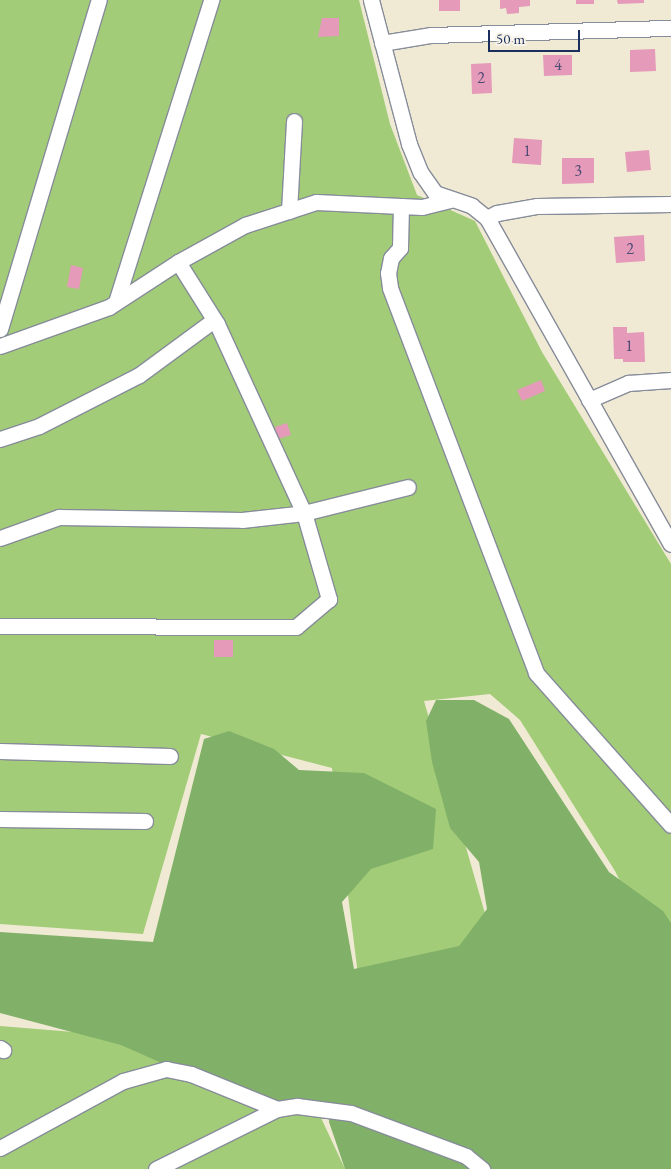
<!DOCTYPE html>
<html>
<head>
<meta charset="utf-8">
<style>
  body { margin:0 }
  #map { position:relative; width:671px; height:1169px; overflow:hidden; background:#f0ead4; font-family:"EB Garamond",serif }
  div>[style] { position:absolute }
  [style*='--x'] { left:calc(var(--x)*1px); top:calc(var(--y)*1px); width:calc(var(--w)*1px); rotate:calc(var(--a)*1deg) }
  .green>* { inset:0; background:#a2cc78 }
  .forest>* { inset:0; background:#81b068 }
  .building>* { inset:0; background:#e49ab8 }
  .roads { filter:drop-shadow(1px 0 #868c99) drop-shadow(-1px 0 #868c99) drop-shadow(0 1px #868c99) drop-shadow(0 -1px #868c99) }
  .street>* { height:15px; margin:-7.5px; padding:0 7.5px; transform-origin:7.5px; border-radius:7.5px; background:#fff }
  span { translate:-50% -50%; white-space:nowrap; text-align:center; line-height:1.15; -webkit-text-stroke:4px #f7f3e8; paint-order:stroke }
  .number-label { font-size:16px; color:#4d4a74 }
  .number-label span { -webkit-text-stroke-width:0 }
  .scale { position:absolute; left:488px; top:30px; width:92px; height:22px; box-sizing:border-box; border:2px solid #1b2f5e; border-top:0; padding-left:6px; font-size:15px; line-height:18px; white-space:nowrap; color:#1b2f5e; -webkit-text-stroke:4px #f7f3e8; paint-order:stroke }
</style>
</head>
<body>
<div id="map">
  <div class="green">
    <div style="clip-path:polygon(0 0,359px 0,390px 124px,417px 195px,475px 221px,542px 352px,671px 564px,671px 983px,615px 871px,520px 720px,490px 694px,424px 701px,494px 945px,358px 975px,332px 768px,201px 734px,143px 934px,0 924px)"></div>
    <div style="clip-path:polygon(0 1026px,135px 1037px,314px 1103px,345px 1169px,0 1169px)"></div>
  </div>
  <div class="forest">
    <div style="clip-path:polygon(436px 700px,474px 700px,509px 719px,609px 872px,663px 911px,671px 923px,671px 1169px,345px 1169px,329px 1122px,330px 1106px,236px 1096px,121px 1045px,0 1013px,0 932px,153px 942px,204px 739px,229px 731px,274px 749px,299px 770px,364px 773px,436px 809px,433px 849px,371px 869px,342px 902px,354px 969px,459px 946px,487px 909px,479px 862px,450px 828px,432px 762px,426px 721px)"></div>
  </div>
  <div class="building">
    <div style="clip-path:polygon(439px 0,460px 0,460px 11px,439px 11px)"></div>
    <div style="clip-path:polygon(500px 0,530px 0,530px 6px,519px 7px,519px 13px,507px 14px,506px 8px,500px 9px)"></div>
    <div style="clip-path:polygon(576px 0,594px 0,594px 4px,576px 4px)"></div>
    <div style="clip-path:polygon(617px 0,644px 0,644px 3px,618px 4px)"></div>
    <div style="clip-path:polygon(322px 18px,339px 18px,339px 36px,318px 37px)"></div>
    <div style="clip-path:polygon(655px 49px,656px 71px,630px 72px,630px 50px)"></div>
    <div style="clip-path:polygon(543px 55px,572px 55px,572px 75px,544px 76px)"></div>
    <div style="clip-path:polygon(491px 63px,492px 93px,472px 94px,471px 64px)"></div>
    <div style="clip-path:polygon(514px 138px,542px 140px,541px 165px,512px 163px)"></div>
    <div style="clip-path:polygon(649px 150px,651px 170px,627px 172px,625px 152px)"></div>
    <div style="clip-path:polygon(562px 158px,594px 158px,594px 183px,562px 184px)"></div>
    <div style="clip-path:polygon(644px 235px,645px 261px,616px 263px,614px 237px)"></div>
    <div style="clip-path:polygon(71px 265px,83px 268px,79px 289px,67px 287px)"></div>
    <div style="clip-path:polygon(613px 327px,627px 327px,627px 333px,644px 332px,645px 362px,623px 362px,623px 359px,614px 359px)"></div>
    <div style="clip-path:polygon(541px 380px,545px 391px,522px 401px,517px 390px)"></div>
    <div style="clip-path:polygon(287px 423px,291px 435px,278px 439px,275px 427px)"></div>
    <div style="clip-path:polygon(214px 640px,233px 640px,233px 657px,214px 657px)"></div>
  </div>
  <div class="roads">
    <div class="street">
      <div style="--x:371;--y:0;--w:149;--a:75.2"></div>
      <div style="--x:409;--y:144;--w:31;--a:68"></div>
      <div style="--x:421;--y:173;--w:24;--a:55"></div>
      <div style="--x:435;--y:193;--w:39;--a:19"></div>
      <div style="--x:472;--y:206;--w:19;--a:39"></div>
      <div style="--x:487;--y:218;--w:374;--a:60.6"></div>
      <div style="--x:382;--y:43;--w:50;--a:-9.3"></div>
      <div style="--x:431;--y:35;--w:240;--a:-1.7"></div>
      <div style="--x:401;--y:206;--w:42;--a:91.4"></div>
      <div style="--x:400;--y:248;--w:13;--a:132"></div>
      <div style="--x:391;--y:258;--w:15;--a:101"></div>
      <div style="--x:388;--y:273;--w:15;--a:82"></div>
      <div style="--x:390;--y:288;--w:412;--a:69.2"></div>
      <div style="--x:536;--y:673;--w:203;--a:48.4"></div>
      <div style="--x:289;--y:211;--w:90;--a:-86.8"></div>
      <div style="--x:487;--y:218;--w:11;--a:-27"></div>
      <div style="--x:497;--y:213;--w:41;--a:-9.9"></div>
      <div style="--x:537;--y:206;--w:134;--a:-0.9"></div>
      <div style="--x:178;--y:262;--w:73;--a:57.8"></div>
      <div style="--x:217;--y:324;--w:208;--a:65.3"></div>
      <div style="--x:304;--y:513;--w:107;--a:-14"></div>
      <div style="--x:116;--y:302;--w:317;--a:-72.5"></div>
      <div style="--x:0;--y:329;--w:344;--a:-73.3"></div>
      <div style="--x:0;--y:346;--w:116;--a:-19.7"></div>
      <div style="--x:109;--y:307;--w:82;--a:-33.1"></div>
      <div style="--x:178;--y:262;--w:77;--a:-28.9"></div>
      <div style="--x:245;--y:225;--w:75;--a:-17.9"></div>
      <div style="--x:316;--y:202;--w:106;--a:2.7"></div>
      <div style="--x:422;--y:207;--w:29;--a:-14"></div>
      <div style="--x:589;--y:400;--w:43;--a:-23.6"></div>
      <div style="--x:628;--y:383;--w:43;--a:-4"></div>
      <div style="--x:0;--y:439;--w:41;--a:-18.4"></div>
      <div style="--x:39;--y:426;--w:112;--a:-27"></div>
      <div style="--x:139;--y:375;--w:93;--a:-36.3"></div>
      <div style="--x:0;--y:538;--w:63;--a:-19.6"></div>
      <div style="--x:59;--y:517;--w:183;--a:0.9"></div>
      <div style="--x:242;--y:520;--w:62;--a:-6.4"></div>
      <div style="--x:304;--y:513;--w:90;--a:73.8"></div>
      <div style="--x:329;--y:599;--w:43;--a:139.7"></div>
      <div style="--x:296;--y:627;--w:296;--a:-179.8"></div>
      <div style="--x:0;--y:751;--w:170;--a:1.7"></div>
      <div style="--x:0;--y:819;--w:145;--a:0.8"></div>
      <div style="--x:0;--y:1048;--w:4;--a:34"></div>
      <div style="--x:0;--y:1148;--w:140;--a:-28.6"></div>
      <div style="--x:123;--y:1081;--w:45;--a:-15.6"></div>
      <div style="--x:166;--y:1069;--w:25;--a:11"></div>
      <div style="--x:191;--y:1074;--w:93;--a:22.1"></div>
      <div style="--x:156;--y:1169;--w:135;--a:-26.4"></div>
      <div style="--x:277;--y:1109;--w:20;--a:-9"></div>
      <div style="--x:297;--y:1106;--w:54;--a:7.4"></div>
      <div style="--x:351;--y:1113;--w:123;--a:20.5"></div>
      <div style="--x:466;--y:1156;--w:21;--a:39"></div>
    </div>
  </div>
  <div class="number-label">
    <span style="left:558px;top:65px">4</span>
    <span style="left:481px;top:78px">2</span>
    <span style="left:527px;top:151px">1</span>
    <span style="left:578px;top:171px">3</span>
    <span style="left:630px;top:249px">2</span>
    <span style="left:629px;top:346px">1</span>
  </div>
  <div class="scale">50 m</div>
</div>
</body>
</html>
